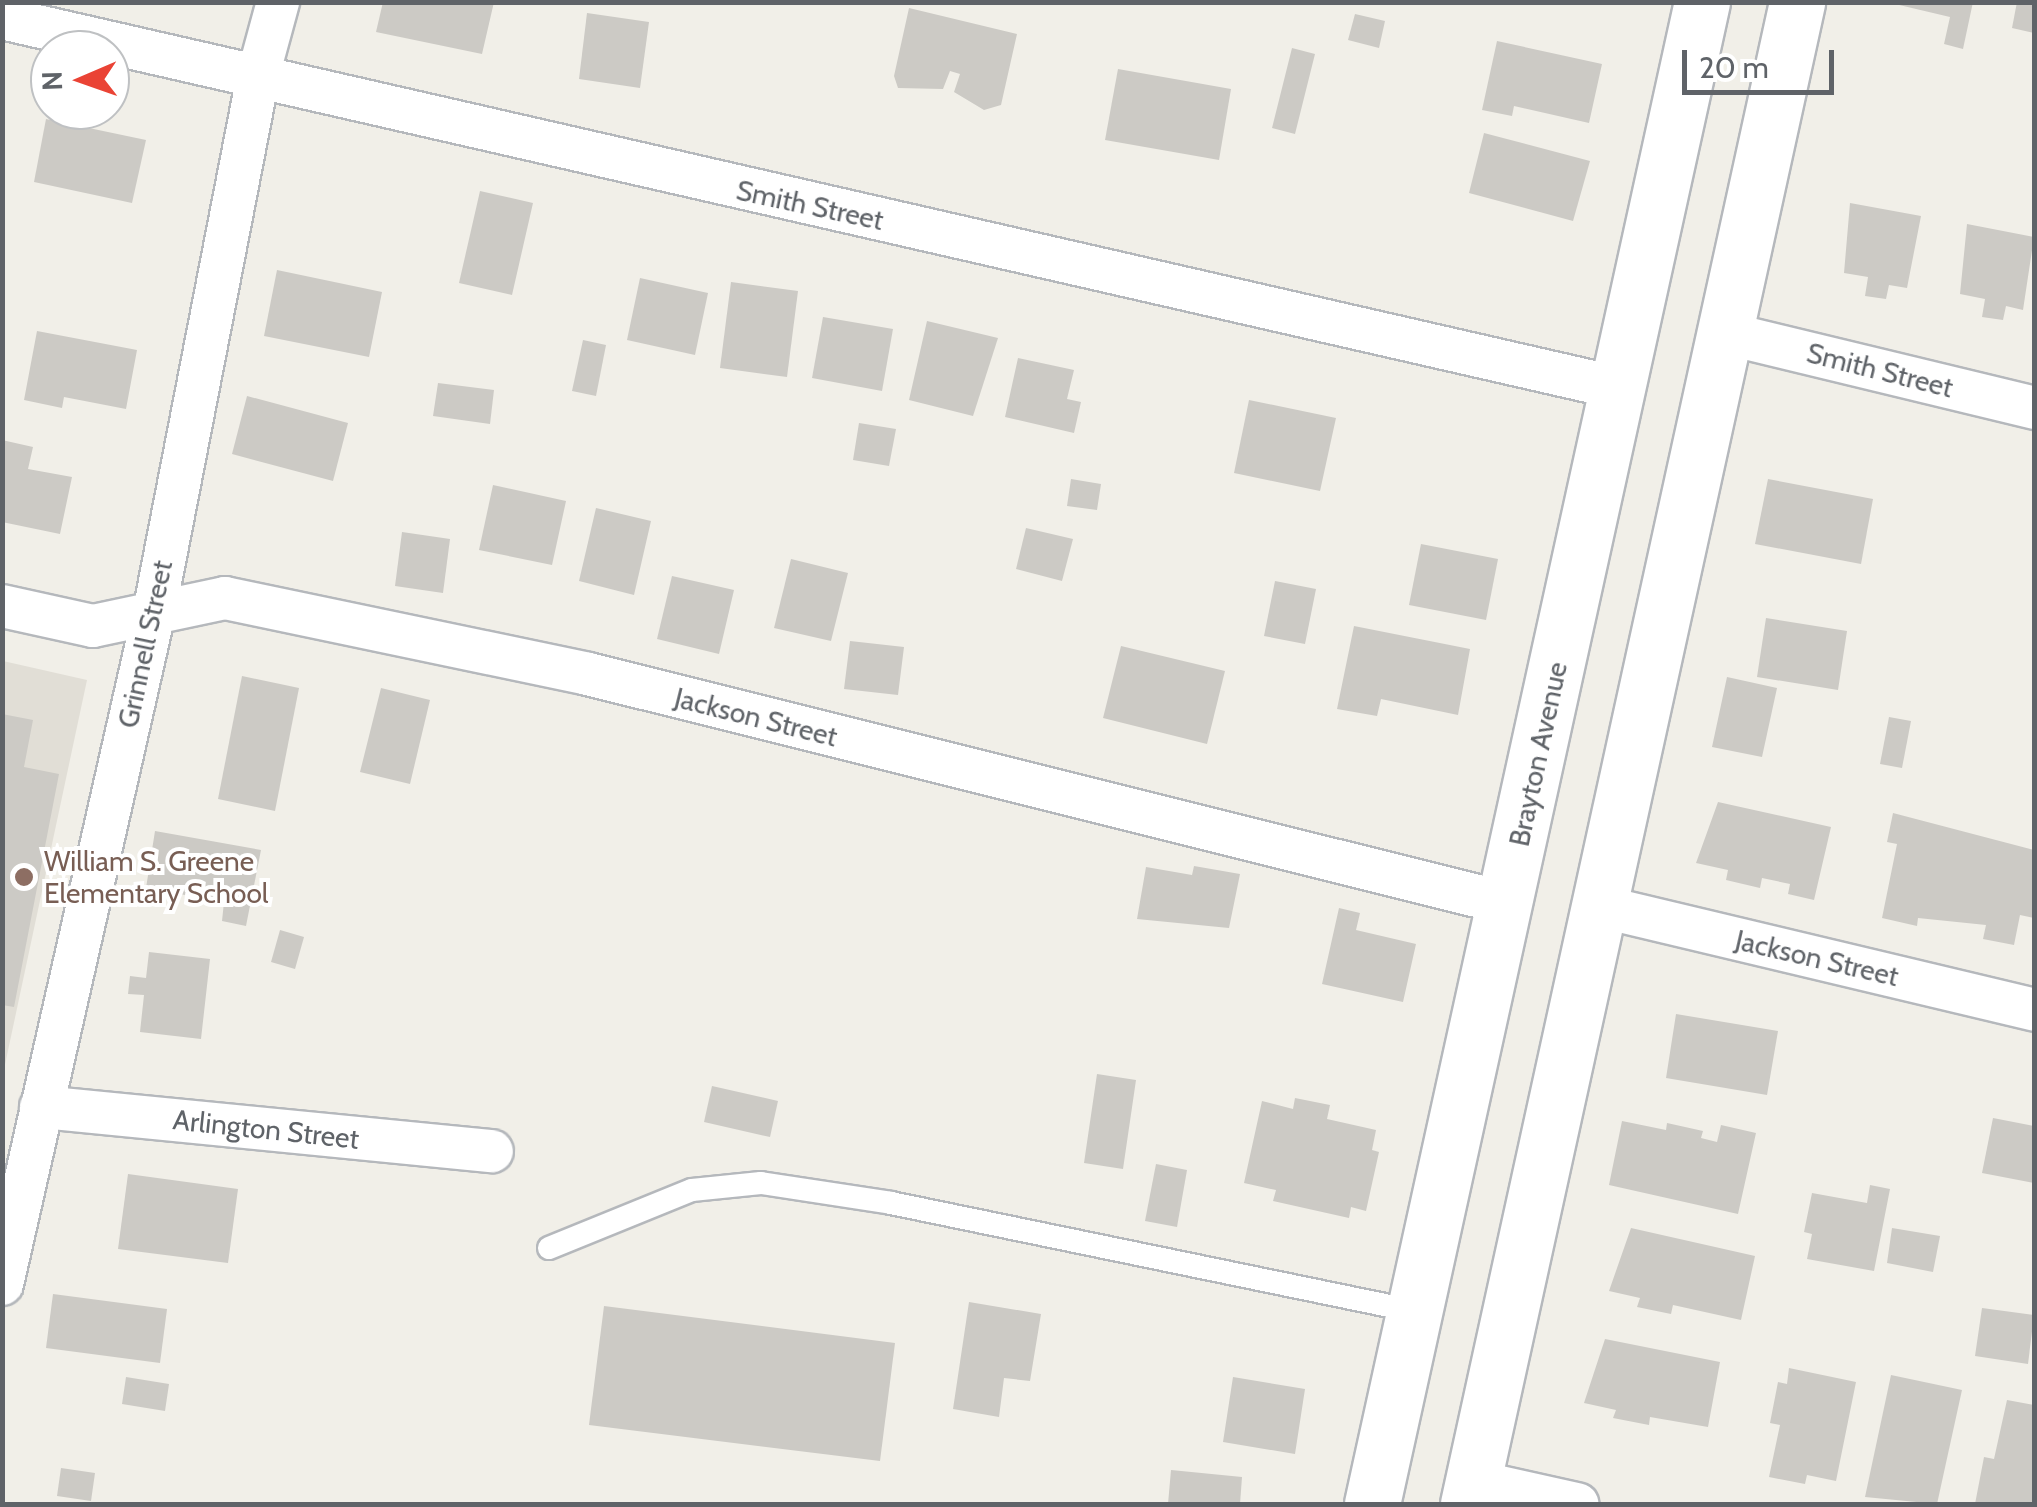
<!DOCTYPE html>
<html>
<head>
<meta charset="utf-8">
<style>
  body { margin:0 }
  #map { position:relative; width:2037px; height:1507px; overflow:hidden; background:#f1efe8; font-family:Cabin,sans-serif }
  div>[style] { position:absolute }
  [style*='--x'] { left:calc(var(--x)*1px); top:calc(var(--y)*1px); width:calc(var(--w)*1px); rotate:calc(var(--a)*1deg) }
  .education>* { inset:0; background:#e1ded6 }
  .building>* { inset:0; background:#cccac5 }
  .roads { filter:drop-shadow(2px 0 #b5b8bc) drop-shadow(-2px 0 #b5b8bc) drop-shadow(0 2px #b5b8bc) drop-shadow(0 -2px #b5b8bc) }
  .lane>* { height:22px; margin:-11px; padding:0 11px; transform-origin:11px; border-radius:11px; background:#fff }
  .street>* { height:42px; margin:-21px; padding:0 21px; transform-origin:21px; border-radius:21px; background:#fff }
  .secondary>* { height:55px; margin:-27.5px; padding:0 27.5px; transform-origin:27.5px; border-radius:27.5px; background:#fff }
  .dots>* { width:28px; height:28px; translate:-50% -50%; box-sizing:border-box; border:5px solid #fff; border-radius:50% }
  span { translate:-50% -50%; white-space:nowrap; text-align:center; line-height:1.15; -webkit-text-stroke:8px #fff; paint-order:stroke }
  .street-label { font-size:28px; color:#5f6368 }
  .education-label { font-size:28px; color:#785e54 }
  .left { translate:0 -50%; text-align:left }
  .frame { position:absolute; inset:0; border:5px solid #5f6368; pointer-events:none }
  .north { position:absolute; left:30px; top:30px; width:100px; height:100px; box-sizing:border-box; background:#fff; border:2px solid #bfc1c3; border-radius:50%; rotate:268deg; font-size:28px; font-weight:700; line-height:40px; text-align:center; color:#5f6368 }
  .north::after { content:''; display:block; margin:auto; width:35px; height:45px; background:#ea4335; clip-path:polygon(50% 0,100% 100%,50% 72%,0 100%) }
  .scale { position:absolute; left:1682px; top:50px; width:152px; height:45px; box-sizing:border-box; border:5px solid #5f6368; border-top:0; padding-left:12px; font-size:30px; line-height:35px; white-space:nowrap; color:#5f6368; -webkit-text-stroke:8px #fff; paint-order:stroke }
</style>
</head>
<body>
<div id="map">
  <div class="education">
    <div style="clip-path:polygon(3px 661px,87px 680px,3px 1074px)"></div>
  </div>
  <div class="building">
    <div style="clip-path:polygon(383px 2px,494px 2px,482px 54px,376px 32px)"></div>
    <div style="clip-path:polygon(1973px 2px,1963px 49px,1944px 44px,1950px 17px,1895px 4px)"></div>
    <div style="clip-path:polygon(2017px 2px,2034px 2px,2034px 33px,2012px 28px)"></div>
    <div style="clip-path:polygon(909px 8px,1017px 34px,1001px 105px,984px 110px,954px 92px,960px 74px,950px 71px,943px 89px,898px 88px,894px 76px)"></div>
    <div style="clip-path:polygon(587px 13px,649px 22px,640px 88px,579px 79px)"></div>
    <div style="clip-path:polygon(1355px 14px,1385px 21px,1379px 48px,1348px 40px)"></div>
    <div style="clip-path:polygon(1497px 41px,1602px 64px,1589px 123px,1514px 106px,1512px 116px,1482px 110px)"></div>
    <div style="clip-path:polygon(1292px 48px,1315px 54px,1295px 134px,1272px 128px)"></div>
    <div style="clip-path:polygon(1118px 69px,1231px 89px,1219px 160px,1105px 140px)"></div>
    <div style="clip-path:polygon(46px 119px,146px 140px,132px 203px,34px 182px)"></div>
    <div style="clip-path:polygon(1484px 133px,1590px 161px,1573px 221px,1469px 193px)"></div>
    <div style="clip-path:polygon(480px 191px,533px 203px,512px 295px,459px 283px)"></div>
    <div style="clip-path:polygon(1850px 203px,1921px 216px,1907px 288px,1889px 285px,1886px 299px,1865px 296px,1868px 277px,1844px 273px)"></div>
    <div style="clip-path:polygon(1967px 224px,2034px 237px,2023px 310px,2006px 306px,2003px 320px,1982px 317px,1985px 299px,1960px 294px)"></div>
    <div style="clip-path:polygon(277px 270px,382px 292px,369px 357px,264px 336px)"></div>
    <div style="clip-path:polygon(640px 278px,708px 293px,695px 355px,627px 340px)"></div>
    <div style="clip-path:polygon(731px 282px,798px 291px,787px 377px,720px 368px)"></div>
    <div style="clip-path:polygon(823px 317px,893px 329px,882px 391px,812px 378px)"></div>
    <div style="clip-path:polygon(927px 321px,998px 338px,973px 416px,909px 400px)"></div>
    <div style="clip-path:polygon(37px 331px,137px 350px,126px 409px,64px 397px,62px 408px,24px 400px)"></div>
    <div style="clip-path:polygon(583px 340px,606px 345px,596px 396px,572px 391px)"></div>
    <div style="clip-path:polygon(1018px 358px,1074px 370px,1067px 399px,1081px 402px,1074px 433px,1005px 417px)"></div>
    <div style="clip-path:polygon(438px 383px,494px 390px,490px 424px,433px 416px)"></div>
    <div style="clip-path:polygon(247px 396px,348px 423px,333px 481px,232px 454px)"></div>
    <div style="clip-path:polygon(1249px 400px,1336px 418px,1320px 491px,1234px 473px)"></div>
    <div style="clip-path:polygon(859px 423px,896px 429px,889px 466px,853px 460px)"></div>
    <div style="clip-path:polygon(2px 440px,33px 447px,28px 469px,72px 477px,60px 534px,2px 522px)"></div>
    <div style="clip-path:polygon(1071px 479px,1101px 484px,1097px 510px,1067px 506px)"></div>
    <div style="clip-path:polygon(1768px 479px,1873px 499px,1861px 564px,1755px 544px)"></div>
    <div style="clip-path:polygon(493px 485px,566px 501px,552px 565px,479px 550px)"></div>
    <div style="clip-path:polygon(596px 508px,651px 521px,634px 595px,579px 581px)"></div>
    <div style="clip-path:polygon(1026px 528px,1073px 539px,1062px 581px,1016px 569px)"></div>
    <div style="clip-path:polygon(402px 532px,450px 539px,443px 593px,395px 586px)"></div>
    <div style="clip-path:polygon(1421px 544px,1498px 559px,1486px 620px,1409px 605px)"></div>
    <div style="clip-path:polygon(791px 559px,848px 573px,831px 641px,774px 628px)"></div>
    <div style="clip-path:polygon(672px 576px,734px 590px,719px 654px,657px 639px)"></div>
    <div style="clip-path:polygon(1275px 581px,1316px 589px,1305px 644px,1264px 636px)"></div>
    <div style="clip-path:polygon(1766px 618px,1847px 631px,1838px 690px,1757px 677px)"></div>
    <div style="clip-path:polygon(1354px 626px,1470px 649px,1458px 715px,1381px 699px,1377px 716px,1337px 709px)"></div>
    <div style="clip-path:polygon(850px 641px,904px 647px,898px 695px,844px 689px)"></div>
    <div style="clip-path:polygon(1121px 646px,1225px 671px,1207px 744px,1103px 718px)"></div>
    <div style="clip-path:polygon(242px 676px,299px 688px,275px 811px,218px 799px)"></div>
    <div style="clip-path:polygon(1727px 677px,1777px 688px,1762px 757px,1712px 747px)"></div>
    <div style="clip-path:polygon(381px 688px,430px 700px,410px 784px,360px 772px)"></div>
    <div style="clip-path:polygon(2px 714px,33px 720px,24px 767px,59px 774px,14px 1007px,2px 1005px)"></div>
    <div style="clip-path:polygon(1889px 717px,1911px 721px,1902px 768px,1880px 764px)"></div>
    <div style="clip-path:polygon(1718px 802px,1831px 827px,1814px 900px,1788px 894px,1790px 884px,1762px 878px,1760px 888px,1726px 880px,1728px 870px,1696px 863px)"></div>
    <div style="clip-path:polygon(1893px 813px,2034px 850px,2034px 918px,2020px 915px,2014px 945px,1983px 939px,1986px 925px,1918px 918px,1917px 926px,1882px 918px,1897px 844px,1887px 842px)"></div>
    <div style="clip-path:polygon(155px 831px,261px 850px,246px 926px,222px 921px,224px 902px,146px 888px)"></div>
    <div style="clip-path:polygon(1194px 866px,1240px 874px,1229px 928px,1137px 919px,1146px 867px,1192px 875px)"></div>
    <div style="clip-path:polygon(1339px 908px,1360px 913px,1356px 930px,1416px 944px,1403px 1002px,1322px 984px)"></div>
    <div style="clip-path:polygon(280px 930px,304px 937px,295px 969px,271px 962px)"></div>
    <div style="clip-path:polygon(149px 952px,210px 959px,201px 1039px,140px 1032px,144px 995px,128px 994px,130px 976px,146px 978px)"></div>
    <div style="clip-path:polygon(1676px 1014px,1778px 1031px,1767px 1095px,1666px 1078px)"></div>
    <div style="clip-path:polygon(1097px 1074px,1136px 1080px,1123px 1169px,1084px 1163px)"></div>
    <div style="clip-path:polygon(712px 1086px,778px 1101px,770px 1137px,704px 1122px)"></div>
    <div style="clip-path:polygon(1295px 1098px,1330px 1105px,1327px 1119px,1376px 1130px,1372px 1150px,1379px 1152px,1366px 1211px,1351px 1207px,1349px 1218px,1273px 1201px,1276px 1190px,1244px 1183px,1262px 1101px,1293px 1109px)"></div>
    <div style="clip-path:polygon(1993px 1118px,2034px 1126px,2034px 1183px,1982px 1173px)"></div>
    <div style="clip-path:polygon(1622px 1121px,1666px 1130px,1667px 1123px,1703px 1131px,1701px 1138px,1717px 1142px,1721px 1125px,1756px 1133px,1738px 1214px,1609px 1185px)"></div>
    <div style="clip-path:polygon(1156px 1164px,1187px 1170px,1177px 1227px,1145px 1221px)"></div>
    <div style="clip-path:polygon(128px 1174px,238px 1189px,228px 1263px,118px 1249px)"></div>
    <div style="clip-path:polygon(1870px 1185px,1890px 1189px,1874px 1271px,1807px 1259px,1812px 1234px,1804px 1232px,1812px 1193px,1867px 1203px)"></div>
    <div style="clip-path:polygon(1631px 1228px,1755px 1256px,1741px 1320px,1673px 1305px,1671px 1314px,1637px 1307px,1640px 1298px,1609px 1291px)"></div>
    <div style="clip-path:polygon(1892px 1228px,1940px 1236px,1933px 1272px,1887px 1263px)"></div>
    <div style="clip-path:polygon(53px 1294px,167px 1309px,160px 1363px,46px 1348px)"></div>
    <div style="clip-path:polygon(969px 1302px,1041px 1314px,1030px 1381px,1004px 1378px,999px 1417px,953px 1409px)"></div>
    <div style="clip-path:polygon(604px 1306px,895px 1343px,880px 1461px,589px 1425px)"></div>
    <div style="clip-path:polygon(1982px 1308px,2034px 1315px,2028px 1364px,1975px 1356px)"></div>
    <div style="clip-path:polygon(1605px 1339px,1720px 1362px,1708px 1427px,1650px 1417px,1649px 1425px,1613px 1418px,1616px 1410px,1584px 1403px)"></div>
    <div style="clip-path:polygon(1789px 1368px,1856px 1382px,1836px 1481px,1807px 1475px,1805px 1484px,1769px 1477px,1780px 1425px,1770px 1423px,1778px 1382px,1787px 1384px)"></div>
    <div style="clip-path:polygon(1891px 1375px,1962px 1390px,1937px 1504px,1865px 1497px)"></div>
    <div style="clip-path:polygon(126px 1377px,169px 1384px,165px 1411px,122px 1404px)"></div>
    <div style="clip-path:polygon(1233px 1377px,1305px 1389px,1295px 1454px,1223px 1442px)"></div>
    <div style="clip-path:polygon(2007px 1400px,2034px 1405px,2034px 1504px,1975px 1504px,1984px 1457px,1994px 1459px)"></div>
    <div style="clip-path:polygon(61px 1468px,95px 1473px,91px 1501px,57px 1496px)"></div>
    <div style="clip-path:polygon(1171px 1470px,1242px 1477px,1240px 1504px,1168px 1504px)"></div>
  </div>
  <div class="roads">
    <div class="lane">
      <div style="--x:549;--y:1248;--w:154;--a:-22.1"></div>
      <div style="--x:692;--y:1190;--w:69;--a:-5.8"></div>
      <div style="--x:761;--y:1183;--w:132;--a:8.7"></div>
      <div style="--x:891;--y:1203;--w:534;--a:11.67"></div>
    </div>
    <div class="street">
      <div style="--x:2;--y:18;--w:1659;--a:12.89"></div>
      <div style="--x:1725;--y:333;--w:318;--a:13.6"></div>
      <div style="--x:2;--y:606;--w:93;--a:12.4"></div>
      <div style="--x:93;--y:626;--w:135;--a:-12"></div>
      <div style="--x:225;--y:598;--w:371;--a:11.8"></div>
      <div style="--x:588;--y:674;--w:945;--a:14.02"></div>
      <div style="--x:1599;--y:906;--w:447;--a:13.4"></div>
      <div style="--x:41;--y:1107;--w:453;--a:5.6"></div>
      <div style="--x:2;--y:1284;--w:688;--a:-77.24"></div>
      <div style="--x:154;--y:613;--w:551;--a:-79.02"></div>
      <div style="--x:259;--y:72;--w:73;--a:-74.8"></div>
      <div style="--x:1473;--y:1481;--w:107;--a:12.5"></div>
    </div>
    <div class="secondary">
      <div style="--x:1372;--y:1504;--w:1538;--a:-77.61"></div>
      <div style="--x:1468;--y:1504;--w:1538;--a:-77.64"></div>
    </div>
  </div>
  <div class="dots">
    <div style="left:24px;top:877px;background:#8d6e63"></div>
  </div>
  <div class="street-label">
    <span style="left:810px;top:205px;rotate:12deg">Smith Street</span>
    <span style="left:1880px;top:370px;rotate:14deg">Smith Street</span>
    <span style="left:145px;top:644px;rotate:-78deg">Grinnell Street</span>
    <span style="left:756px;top:717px;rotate:14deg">Jackson Street</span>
    <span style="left:1538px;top:754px;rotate:-78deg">Brayton Avenue</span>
    <span style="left:1817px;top:958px;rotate:13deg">Jackson Street</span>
    <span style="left:266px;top:1129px;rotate:6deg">Arlington Street</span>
  </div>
  <div class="education-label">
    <span class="left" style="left:44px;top:877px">William S. Greene<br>Elementary School</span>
  </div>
  <div class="frame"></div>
  <div class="north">N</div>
  <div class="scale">20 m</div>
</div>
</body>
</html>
